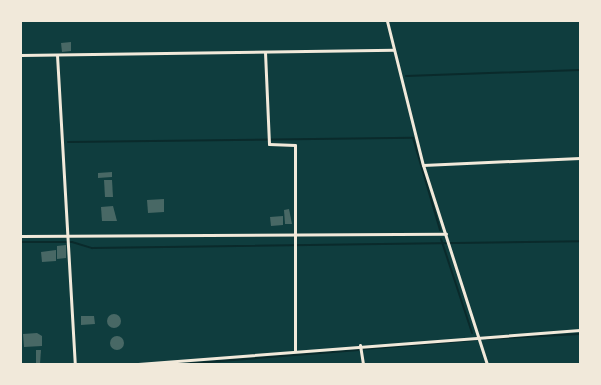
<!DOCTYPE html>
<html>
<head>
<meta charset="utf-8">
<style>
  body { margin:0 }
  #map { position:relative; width:601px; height:385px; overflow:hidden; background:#0f3d3e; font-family:Roboto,sans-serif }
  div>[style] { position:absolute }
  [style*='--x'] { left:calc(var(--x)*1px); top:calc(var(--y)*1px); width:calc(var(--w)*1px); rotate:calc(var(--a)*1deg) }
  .stream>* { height:2px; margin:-1px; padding:0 1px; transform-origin:1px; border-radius:1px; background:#0a2a2b }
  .building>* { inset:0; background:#486865 }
  .round { border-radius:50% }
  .minor>* { height:3px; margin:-1.5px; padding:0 1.5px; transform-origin:1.5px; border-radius:1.5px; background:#f1e9da }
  span { translate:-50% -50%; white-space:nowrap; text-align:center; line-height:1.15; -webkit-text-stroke:5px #f1e9da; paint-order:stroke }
  .frame { position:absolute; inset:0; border:22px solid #f1e9da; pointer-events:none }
</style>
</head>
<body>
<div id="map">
  <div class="stream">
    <div style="--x:406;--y:76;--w:174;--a:-2"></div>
    <div style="--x:68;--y:142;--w:345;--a:-0.7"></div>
    <div style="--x:413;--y:138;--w:96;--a:73.6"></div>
    <div style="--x:441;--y:239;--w:99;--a:71.7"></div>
    <div style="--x:21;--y:242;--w:51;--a:0"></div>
    <div style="--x:72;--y:242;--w:21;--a:17"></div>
    <div style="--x:92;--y:248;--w:488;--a:-0.8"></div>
    <div style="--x:487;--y:339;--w:93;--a:-3.1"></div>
    <div style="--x:364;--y:349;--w:111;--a:-4.6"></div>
    <div style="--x:182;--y:364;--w:177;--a:-4.5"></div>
  </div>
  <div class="building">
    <div style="clip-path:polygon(71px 42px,71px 51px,62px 52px,61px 43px)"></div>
    <div style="clip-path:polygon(112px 172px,112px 177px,98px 178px,98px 173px)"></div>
    <div style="clip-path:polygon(104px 180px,112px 180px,113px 197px,105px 197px)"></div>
    <div style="clip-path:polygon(164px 199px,164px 212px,148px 213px,147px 200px)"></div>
    <div style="clip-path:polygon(113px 206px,117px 221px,102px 221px,101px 207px)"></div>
    <div style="clip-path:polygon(289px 209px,292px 224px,285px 224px,284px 210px)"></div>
    <div style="clip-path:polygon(283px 216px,283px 225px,271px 226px,270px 217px)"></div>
    <div style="clip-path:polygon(66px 245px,66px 258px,57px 259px,57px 246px)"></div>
    <div style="clip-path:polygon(56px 250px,56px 261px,42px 262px,41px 252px)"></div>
    <div class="round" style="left:107px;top:314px;width:14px;height:14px"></div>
    <div style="clip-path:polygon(81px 316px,94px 316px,95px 324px,81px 325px)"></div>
    <div style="clip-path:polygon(37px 333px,42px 336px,42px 346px,24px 347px,23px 334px)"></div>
    <div class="round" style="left:110px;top:336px;width:14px;height:14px"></div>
    <div style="clip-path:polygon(36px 350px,41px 350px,40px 364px,36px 364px)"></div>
  </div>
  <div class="minor">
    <div style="--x:387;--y:21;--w:148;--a:76"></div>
    <div style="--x:423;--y:165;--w:209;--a:72.2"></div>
    <div style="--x:265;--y:52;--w:92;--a:87.5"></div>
    <div style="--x:269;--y:144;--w:26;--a:2"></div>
    <div style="--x:295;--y:145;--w:206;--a:90"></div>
    <div style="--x:21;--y:55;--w:373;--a:-0.8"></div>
    <div style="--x:57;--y:55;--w:310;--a:86.7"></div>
    <div style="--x:423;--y:165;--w:157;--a:-2.6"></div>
    <div style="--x:21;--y:236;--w:425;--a:-0.3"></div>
    <div style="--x:360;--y:345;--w:19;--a:81"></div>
    <div style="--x:138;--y:364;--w:443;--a:-4.4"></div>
  </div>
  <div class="frame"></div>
</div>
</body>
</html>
